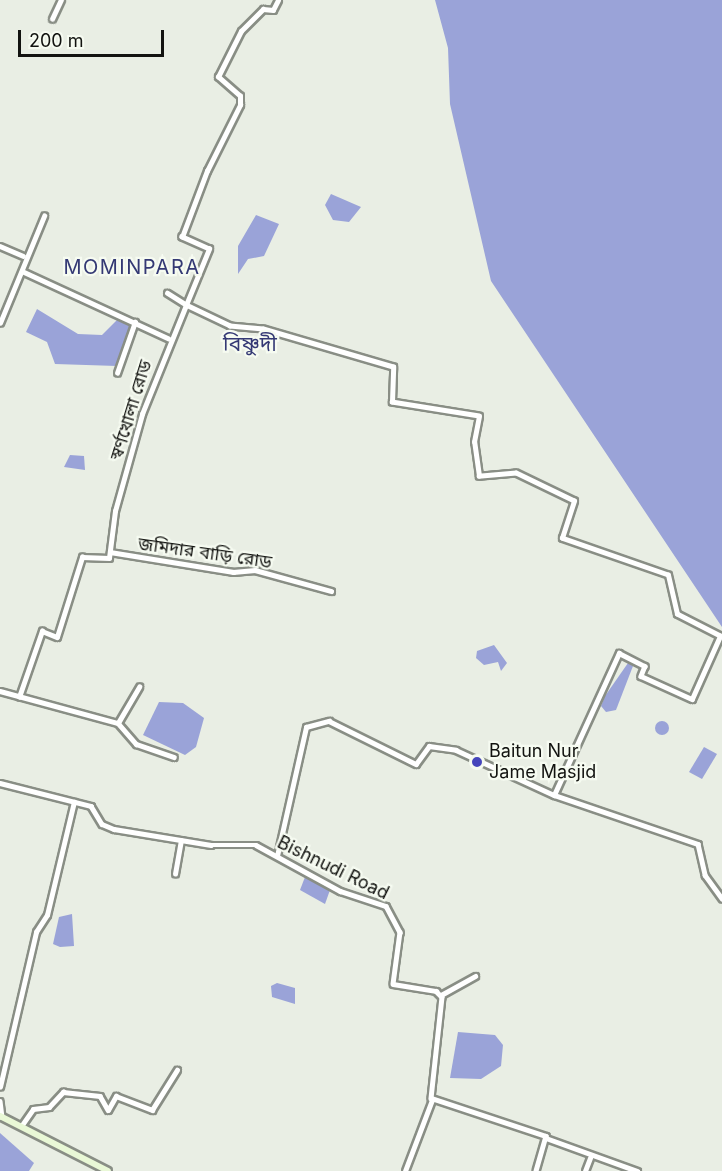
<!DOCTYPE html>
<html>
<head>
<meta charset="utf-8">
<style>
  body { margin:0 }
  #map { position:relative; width:722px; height:1171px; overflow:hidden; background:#e9eee4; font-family:Inter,"Noto Sans Bengali",sans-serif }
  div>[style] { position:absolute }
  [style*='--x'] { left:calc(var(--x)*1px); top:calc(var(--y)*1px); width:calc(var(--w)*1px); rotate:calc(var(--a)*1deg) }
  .water>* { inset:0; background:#9aa3d8 }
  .round { border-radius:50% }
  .roads { filter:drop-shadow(2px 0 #898e85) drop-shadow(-2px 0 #898e85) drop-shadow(0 2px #898e85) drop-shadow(0 -2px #898e85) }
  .street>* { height:4.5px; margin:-2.25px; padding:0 2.25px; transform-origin:2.25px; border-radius:2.25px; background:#fff }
  .secondary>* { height:6px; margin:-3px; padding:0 3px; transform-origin:3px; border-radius:3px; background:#e9f8d6 }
  .dots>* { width:16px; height:16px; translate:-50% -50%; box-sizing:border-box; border:3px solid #f6fbf1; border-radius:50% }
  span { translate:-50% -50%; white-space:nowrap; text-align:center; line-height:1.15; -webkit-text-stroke:4.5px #f6fbf1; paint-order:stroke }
  .street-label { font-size:18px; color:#121310 }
  .poi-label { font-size:18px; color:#121310 }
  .left { translate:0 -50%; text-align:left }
  .neighbourhood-label { font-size:20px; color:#343974; letter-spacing:1.5px }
  .quarter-label { font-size:21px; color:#343974 }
  .scale { position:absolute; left:18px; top:30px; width:146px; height:27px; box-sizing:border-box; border:3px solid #121310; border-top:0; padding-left:8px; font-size:18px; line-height:21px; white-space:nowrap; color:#121310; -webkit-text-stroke:4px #f6fbf1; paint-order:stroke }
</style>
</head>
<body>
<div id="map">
  <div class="water">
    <div style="clip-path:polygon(435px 0,722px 0,722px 627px,491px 281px,450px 104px,448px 48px)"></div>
    <div style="clip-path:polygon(331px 194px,361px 207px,349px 222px,333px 220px,325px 205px)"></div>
    <div style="clip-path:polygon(256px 215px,279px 224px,264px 256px,248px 259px,238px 274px,238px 246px)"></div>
    <div style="clip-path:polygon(37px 309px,78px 334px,102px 335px,120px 317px,130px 326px,117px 366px,55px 364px,47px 342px,26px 332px)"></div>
    <div style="clip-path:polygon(70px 455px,84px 456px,85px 470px,64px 467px)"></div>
    <div style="clip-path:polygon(494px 645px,507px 663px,501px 671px,498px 662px,484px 665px,476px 658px,477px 651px)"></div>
    <div style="clip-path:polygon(628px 663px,633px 666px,616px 710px,606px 712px,601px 706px,605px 696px)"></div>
    <div style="clip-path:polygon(159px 702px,183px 703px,204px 718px,196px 747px,185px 755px,143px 735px)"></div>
    <div class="round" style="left:655px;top:721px;width:14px;height:14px"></div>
    <div style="clip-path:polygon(704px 747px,717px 754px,702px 779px,689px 772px)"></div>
    <div style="clip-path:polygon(305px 877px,330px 890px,325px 904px,300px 890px)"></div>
    <div style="clip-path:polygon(72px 914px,74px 946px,60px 947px,53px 944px,59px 917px)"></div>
    <div style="clip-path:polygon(277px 983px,295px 988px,295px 1004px,272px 997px,271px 986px)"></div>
    <div style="clip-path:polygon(458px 1032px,495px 1035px,503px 1045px,501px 1066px,481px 1079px,450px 1078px)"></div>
    <div style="clip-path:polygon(0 1133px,34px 1163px,29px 1171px,0 1171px)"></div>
  </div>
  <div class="roads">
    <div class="street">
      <div style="--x:52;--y:19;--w:21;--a:-65"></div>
      <div style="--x:0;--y:246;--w:25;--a:23"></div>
      <div style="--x:22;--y:271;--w:161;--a:24.7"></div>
      <div style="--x:0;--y:323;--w:116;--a:-67.6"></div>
      <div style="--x:117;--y:373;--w:54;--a:-70.6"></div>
      <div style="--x:110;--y:552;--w:125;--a:9.2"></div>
      <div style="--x:233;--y:572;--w:22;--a:-5"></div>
      <div style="--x:255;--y:570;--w:79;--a:15.4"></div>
      <div style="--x:0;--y:691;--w:122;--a:15.2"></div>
      <div style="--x:118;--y:723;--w:28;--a:49"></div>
      <div style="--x:136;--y:744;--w:40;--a:18.9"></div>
      <div style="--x:19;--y:697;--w:70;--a:-70.8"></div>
      <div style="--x:42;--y:631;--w:16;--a:22"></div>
      <div style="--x:57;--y:637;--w:84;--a:-72.6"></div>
      <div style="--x:82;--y:557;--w:27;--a:2"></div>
      <div style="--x:109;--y:558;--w:47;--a:-82.7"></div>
      <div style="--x:115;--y:511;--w:101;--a:-74.4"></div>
      <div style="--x:142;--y:414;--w:118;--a:-68"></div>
      <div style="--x:186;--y:305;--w:22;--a:-148"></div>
      <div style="--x:118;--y:723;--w:42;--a:-59.7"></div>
      <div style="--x:0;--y:783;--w:94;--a:14.2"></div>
      <div style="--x:91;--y:806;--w:21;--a:59"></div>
      <div style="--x:102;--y:824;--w:13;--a:23"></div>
      <div style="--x:114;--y:829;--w:98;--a:9.4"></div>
      <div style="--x:211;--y:845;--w:45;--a:0"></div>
      <div style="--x:256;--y:845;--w:96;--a:28.7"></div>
      <div style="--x:340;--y:891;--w:48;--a:18.1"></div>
      <div style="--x:386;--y:906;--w:30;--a:62"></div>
      <div style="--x:400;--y:932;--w:52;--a:97.7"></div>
      <div style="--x:393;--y:984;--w:44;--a:9.2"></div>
      <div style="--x:436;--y:991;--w:8;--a:45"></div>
      <div style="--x:442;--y:997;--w:102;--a:96.2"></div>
      <div style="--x:431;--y:1098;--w:121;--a:18.3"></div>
      <div style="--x:546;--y:1136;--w:36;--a:106"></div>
      <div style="--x:554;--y:795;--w:152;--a:18.8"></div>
      <div style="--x:698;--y:844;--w:32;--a:77"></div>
      <div style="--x:705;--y:875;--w:29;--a:54"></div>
      <div style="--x:277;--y:856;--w:132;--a:-77.3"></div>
      <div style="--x:306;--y:727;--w:24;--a:-15"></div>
      <div style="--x:329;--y:721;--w:97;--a:26.3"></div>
      <div style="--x:416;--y:764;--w:22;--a:-54"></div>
      <div style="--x:429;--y:746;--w:27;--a:8"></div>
      <div style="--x:456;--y:750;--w:108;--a:24.7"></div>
      <div style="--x:554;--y:795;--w:156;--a:-65.4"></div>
      <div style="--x:619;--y:653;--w:29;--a:27"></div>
      <div style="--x:645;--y:666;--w:11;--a:112"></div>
      <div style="--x:641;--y:676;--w:56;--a:24.3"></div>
      <div style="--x:692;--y:699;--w:69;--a:-66"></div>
      <div style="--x:720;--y:636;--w:48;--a:-152.9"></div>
      <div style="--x:677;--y:614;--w:40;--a:-103"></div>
      <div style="--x:668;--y:575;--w:112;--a:-160.8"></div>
      <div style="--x:562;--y:538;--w:39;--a:-72"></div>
      <div style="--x:574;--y:501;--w:64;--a:-154.2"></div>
      <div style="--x:516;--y:473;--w:37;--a:175"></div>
      <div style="--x:479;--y:476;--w:34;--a:-98"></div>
      <div style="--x:474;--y:442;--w:26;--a:-79"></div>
      <div style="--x:479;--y:416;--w:88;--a:-170.9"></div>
      <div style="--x:392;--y:402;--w:35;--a:-88"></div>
      <div style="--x:393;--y:367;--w:135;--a:-163.7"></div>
      <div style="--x:263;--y:329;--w:33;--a:-175"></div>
      <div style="--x:230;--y:326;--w:49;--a:-154.5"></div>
      <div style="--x:186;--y:305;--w:61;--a:-67.7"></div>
      <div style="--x:209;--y:249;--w:30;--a:-156"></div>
      <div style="--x:182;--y:237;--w:71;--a:-69.3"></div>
      <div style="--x:207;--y:171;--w:74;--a:-63.4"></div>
      <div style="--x:240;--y:105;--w:9;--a:-90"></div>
      <div style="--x:240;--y:96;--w:29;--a:-139"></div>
      <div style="--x:218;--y:77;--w:51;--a:-63.4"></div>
      <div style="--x:241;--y:31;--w:31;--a:-45"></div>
      <div style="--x:263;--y:9;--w:10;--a:6"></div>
      <div style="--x:273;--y:10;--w:11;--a:-63"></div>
      <div style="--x:175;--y:874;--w:34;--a:-80"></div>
      <div style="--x:441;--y:995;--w:39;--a:-29"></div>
      <div style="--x:0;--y:1087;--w:159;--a:-76.9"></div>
      <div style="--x:36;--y:932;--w:20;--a:-57"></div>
      <div style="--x:47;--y:915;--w:116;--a:-76.6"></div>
      <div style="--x:0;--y:1101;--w:16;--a:83"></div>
      <div style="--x:22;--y:1125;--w:19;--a:-55"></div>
      <div style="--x:33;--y:1109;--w:16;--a:-7"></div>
      <div style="--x:49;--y:1107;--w:21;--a:-47"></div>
      <div style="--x:63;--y:1092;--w:37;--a:6"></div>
      <div style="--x:100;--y:1096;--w:16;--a:60"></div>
      <div style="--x:108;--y:1110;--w:16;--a:-60"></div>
      <div style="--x:116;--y:1096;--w:39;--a:21"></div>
      <div style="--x:152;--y:1110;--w:47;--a:-58"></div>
      <div style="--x:546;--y:1138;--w:97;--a:19.9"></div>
      <div style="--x:405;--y:1171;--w:76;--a:-69.2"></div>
      <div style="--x:585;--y:1171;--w:14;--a:-69"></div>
    </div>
    <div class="secondary">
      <div style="--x:0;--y:1116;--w:121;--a:27"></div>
    </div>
  </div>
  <div class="dots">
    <div style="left:477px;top:762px;background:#4646bc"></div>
  </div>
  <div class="street-label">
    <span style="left:131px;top:410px;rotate:-73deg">স্বর্ণখোলা রোড</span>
    <span style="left:205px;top:553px;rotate:8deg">জমিদার বাড়ি রোড</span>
    <span style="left:333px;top:868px;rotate:26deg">Bishnudi Road</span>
  </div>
  <div class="poi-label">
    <span class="left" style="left:489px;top:762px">Baitun Nur<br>Jame Masjid</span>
  </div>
  <div class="neighbourhood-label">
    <span style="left:132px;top:267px">MOMINPARA</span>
  </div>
  <div class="quarter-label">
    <span style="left:250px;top:344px">বিষ্ণুদী</span>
  </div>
  <div class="scale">200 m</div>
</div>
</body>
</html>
